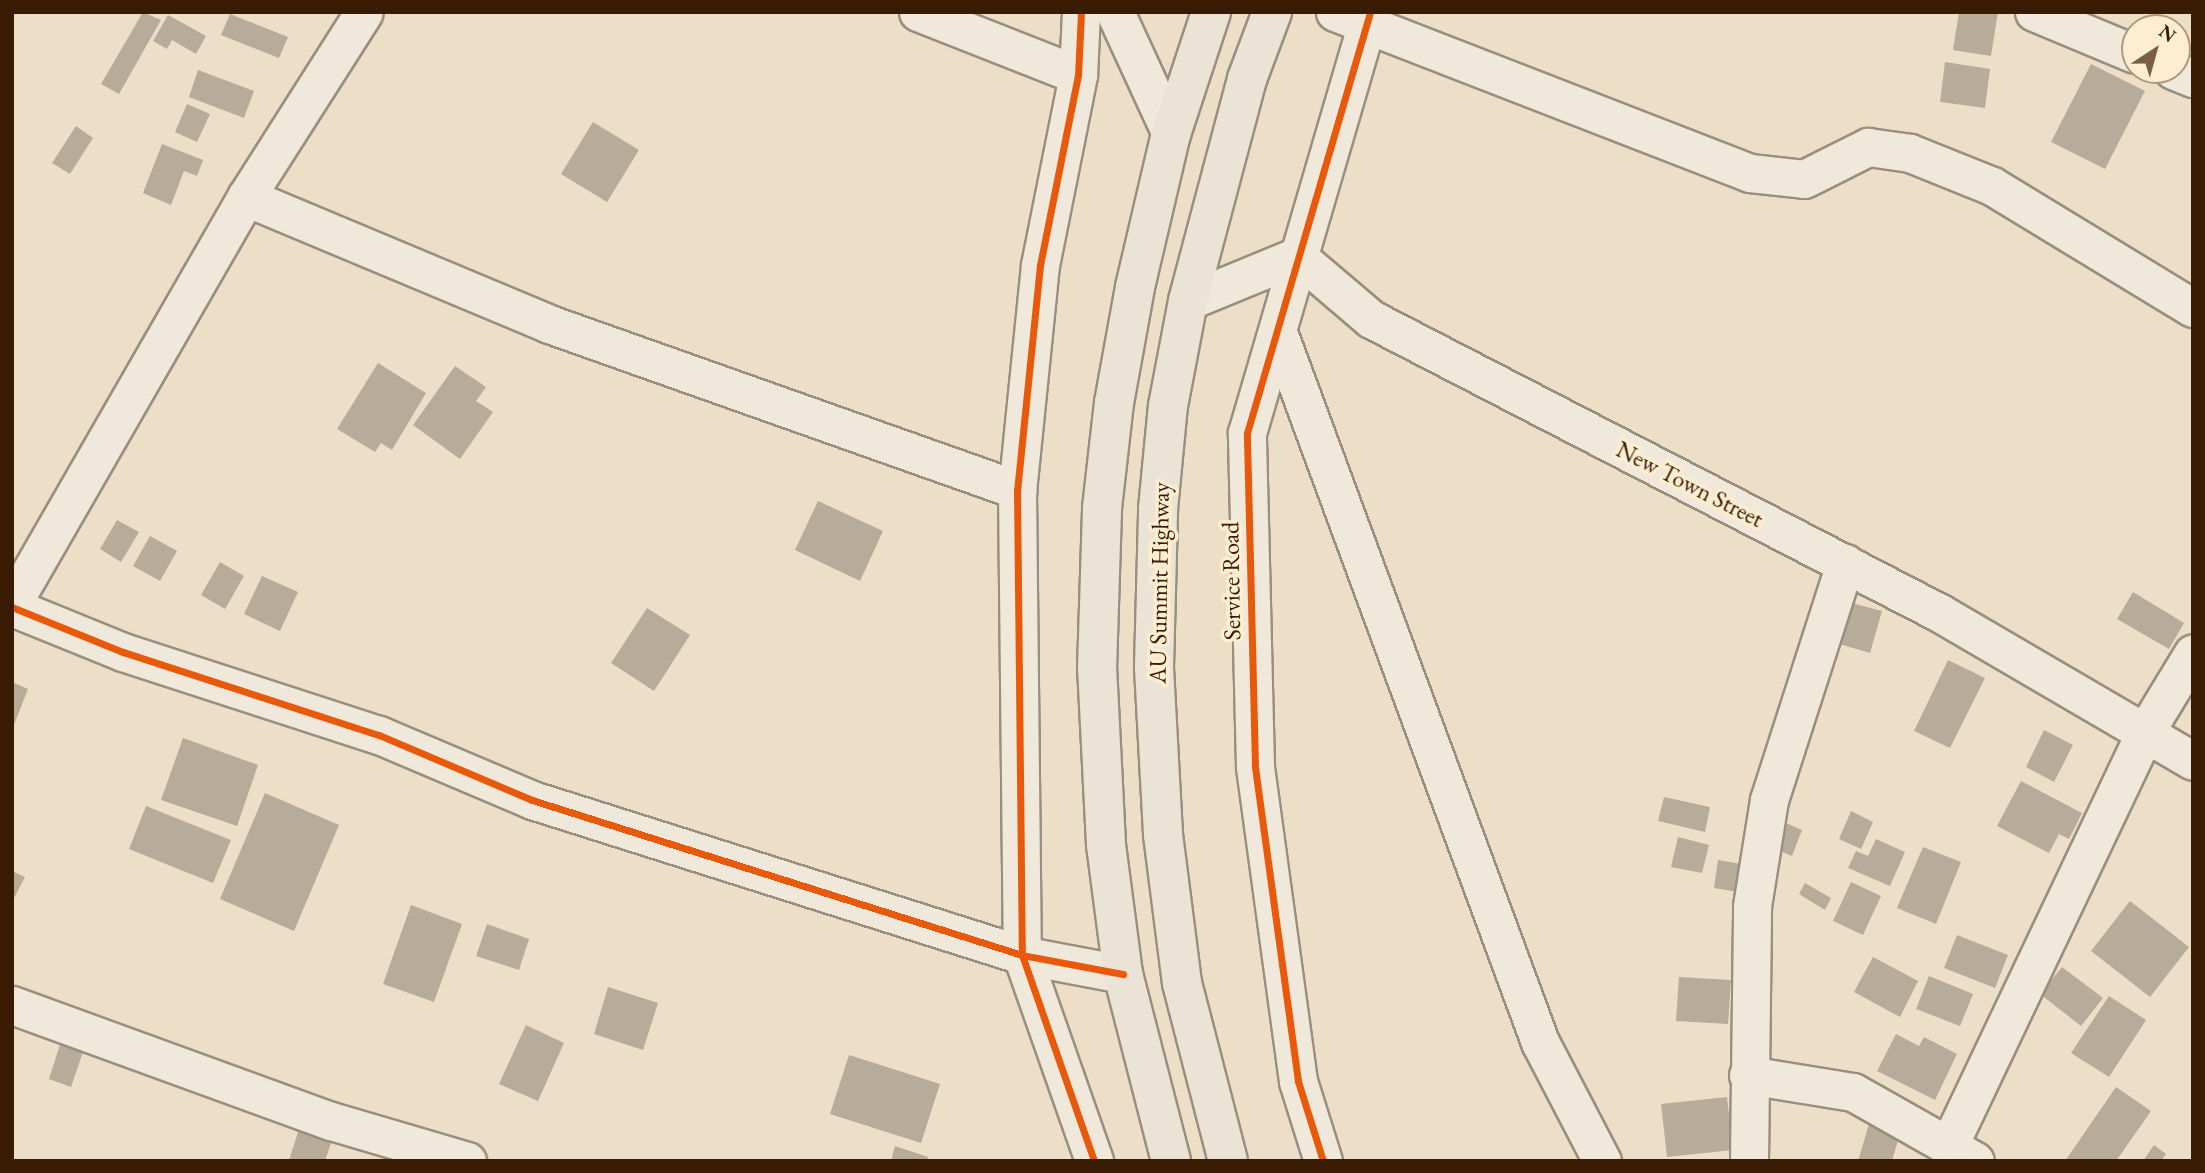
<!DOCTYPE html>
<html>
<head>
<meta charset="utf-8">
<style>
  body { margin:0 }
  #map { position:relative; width:2205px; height:1173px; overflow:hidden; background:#eddfc7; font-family:"EB Garamond",serif }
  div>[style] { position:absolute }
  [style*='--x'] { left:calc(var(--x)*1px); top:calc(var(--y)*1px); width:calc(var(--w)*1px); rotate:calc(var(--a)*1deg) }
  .building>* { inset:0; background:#b7ab9a }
  .roads { filter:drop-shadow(2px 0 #9a8f7e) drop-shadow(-2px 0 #9a8f7e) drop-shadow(0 2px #9a8f7e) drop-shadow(0 -2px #9a8f7e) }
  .street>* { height:37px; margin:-18.5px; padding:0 18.5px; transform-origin:18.5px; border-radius:18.5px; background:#efe8db }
  .primary>* { height:38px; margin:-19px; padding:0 19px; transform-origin:19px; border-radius:19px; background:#ebe3d6 }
  .cycleway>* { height:7px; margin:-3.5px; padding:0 3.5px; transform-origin:3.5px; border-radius:3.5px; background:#e8590c }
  span { translate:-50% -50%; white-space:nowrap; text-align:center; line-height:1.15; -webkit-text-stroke:7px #fdedd1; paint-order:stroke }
  .street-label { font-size:24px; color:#381b02 }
  .frame { position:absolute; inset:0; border:14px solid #381b02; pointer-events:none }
  .north { position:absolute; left:2121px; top:14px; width:70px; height:70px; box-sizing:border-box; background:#fdedd1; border:2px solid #ae997e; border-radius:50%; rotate:36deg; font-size:19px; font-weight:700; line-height:28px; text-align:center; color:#381b02 }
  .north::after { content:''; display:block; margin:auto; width:24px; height:32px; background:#776047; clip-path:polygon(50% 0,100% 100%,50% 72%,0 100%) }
</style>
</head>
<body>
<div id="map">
  <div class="building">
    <div style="clip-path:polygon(143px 12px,161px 20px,119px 94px,101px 84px)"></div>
    <div style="clip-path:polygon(1959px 12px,1998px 12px,1991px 56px,1953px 50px)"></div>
    <div style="clip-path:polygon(230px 14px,288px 37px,279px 58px,221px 35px)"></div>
    <div style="clip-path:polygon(168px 15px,206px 36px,196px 54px,172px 40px,167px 49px,153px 41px)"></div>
    <div style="clip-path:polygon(1945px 62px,1990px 69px,1985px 108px,1940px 102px)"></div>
    <div style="clip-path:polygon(2091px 64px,2145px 91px,2105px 169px,2051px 142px)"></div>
    <div style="clip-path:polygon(198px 70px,254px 91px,244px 118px,189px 97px)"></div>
    <div style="clip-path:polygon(187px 104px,210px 114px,197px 142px,175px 132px)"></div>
    <div style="clip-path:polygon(593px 122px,639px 150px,607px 202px,561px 174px)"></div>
    <div style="clip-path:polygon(76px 126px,93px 138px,70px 174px,52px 163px)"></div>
    <div style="clip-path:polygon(162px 144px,203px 160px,197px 176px,184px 171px,171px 205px,143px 193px)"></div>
    <div style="clip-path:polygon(378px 363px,426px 393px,392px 450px,381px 443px,375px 452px,337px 429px)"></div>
    <div style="clip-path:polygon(455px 366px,486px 387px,476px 401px,493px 412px,460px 459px,413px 425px)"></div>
    <div style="clip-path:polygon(818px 501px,883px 531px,860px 581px,795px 550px)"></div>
    <div style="clip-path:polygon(117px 520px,139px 532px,121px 562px,100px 549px)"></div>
    <div style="clip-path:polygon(150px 536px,177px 551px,160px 581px,133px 566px)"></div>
    <div style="clip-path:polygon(220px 562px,244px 576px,225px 609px,201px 595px)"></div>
    <div style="clip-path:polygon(262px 576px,298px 592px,280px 631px,244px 614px)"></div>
    <div style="clip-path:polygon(2133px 592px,2184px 623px,2169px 649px,2117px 619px)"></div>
    <div style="clip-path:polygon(1848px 602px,1882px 611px,1870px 653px,1836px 643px)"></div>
    <div style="clip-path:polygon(647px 608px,690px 635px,654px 691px,611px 663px)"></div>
    <div style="clip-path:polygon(1948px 660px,1985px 678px,1950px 748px,1914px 731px)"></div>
    <div style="clip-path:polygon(12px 682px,28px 689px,12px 730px)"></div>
    <div style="clip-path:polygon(2044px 730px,2073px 745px,2054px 782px,2026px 767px)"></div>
    <div style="clip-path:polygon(183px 738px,258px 765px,237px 826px,161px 800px)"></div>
    <div style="clip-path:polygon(2021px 781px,2082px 813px,2069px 839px,2059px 834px,2049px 853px,1997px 826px)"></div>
    <div style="clip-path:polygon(265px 793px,339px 825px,294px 931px,220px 899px)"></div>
    <div style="clip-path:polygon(1664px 797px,1710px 807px,1705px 832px,1658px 821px)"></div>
    <div style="clip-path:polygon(146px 806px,231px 840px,213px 883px,129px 849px)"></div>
    <div style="clip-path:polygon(1851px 811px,1873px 822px,1861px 849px,1839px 839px)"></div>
    <div style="clip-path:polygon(1786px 823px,1802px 830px,1792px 856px,1775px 849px)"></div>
    <div style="clip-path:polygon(1678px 837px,1709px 845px,1702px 873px,1671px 867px)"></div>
    <div style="clip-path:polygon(1876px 839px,1905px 852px,1890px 886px,1848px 868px,1856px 851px,1868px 856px)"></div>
    <div style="clip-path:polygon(1923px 847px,1961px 862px,1936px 924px,1897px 908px)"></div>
    <div style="clip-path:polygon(1718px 860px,1748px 865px,1744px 893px,1714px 888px)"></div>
    <div style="clip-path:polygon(12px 871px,25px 877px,12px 902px)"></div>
    <div style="clip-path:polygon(1851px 882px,1881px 896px,1863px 935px,1833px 921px)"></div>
    <div style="clip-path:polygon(1805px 883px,1831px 898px,1825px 910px,1799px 894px)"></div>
    <div style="clip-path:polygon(2130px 901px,2189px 947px,2150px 997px,2091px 951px)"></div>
    <div style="clip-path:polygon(411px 905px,462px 924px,434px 1002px,383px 984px)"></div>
    <div style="clip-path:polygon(487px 924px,529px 939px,519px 970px,476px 956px)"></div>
    <div style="clip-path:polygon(1957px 935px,2008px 955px,1995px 988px,1944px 968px)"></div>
    <div style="clip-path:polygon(1873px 957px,1918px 981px,1900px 1017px,1854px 992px)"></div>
    <div style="clip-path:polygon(2062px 967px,2103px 998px,2081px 1026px,2040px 994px)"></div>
    <div style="clip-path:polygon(1929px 976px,1973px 994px,1960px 1026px,1916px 1009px)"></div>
    <div style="clip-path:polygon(1679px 977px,1731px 980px,1728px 1024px,1676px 1021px)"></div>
    <div style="clip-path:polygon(608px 987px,658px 1003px,643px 1050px,594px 1034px)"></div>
    <div style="clip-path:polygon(2109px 996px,2146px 1020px,2109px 1077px,2071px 1053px)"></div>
    <div style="clip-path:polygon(526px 1025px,564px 1043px,538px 1101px,499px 1084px)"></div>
    <div style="clip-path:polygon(1896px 1034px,1919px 1046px,1924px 1037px,1957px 1054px,1935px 1100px,1877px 1071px)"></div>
    <div style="clip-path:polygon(63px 1035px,86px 1043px,71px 1087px,49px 1079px)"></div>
    <div style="clip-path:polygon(849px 1055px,940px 1084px,921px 1143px,830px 1114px)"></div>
    <div style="clip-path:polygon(2116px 1087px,2151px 1111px,2116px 1161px,2065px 1161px)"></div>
    <div style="clip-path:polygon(1727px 1097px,1733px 1150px,1667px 1157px,1661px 1104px)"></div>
    <div style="clip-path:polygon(301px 1123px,334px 1134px,325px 1161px,289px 1160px)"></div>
    <div style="clip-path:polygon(1869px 1124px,1900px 1133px,1892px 1161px,1858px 1161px)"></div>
    <div style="clip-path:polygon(2154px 1145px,2166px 1154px,2161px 1161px,2143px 1161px)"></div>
    <div style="clip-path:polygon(895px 1146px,928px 1157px,927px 1161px,891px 1161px)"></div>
  </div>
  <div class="roads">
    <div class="street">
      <div style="--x:918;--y:12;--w:172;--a:21.5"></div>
      <div style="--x:1081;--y:12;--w:63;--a:92.7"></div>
      <div style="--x:1078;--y:75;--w:194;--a:101.3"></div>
      <div style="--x:1040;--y:265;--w:226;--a:95.8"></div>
      <div style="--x:1017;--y:490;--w:465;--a:89.4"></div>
      <div style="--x:1022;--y:955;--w:218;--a:70.7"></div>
      <div style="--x:1115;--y:12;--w:134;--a:65.3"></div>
      <div style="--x:1335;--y:12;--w:445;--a:21.2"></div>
      <div style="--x:1750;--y:173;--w:54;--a:6.3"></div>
      <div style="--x:1804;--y:179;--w:72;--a:-26.6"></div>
      <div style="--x:1868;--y:147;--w:42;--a:8.1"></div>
      <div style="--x:1910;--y:153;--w:88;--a:21.9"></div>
      <div style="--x:1992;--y:186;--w:235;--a:31.3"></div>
      <div style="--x:2034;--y:12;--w:109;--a:22.6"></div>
      <div style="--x:2173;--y:70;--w:22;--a:22"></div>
      <div style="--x:246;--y:197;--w:329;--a:22.7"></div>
      <div style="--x:549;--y:324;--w:497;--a:19.5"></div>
      <div style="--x:1188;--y:301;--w:118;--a:-22.4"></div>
      <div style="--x:1297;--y:256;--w:97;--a:40.4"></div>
      <div style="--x:1371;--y:319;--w:640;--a:27.33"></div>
      <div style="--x:1940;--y:613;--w:293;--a:30.3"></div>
      <div style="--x:1279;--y:335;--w:754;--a:69.74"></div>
      <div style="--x:1540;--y:1042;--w:134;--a:62.5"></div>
      <div style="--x:12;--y:604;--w:469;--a:-60.1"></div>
      <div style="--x:246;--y:197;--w:219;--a:-57.5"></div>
      <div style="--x:12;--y:607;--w:120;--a:22.1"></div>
      <div style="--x:123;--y:652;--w:269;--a:18"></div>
      <div style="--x:379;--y:735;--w:166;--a:23"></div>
      <div style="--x:532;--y:800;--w:514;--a:17.55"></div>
      <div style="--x:1022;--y:955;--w:103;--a:10.7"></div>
      <div style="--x:12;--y:1005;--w:339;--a:20"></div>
      <div style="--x:331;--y:1121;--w:142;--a:16.4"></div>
      <div style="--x:1748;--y:1075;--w:106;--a:9.2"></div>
      <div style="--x:1853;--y:1092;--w:140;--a:29.5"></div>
      <div style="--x:1950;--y:1143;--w:455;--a:-64.6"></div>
      <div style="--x:2145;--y:732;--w:92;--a:-58.7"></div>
      <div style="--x:1323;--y:1161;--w:84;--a:-107.4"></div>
      <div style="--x:1298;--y:1081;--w:318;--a:-97.8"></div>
      <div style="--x:1255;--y:766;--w:333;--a:-91.4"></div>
      <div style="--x:1247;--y:433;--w:439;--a:-73.7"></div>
      <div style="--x:1749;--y:1161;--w:255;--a:-89.3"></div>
      <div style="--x:1752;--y:906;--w:107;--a:-80.9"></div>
      <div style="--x:1769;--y:800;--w:249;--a:-72.2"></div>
    </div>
    <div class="primary">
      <div style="--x:1171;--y:1161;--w:193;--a:-104.4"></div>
      <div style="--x:1123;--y:974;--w:131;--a:-97.5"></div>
      <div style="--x:1106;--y:844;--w:175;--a:-92.9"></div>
      <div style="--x:1097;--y:669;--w:161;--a:-88.2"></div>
      <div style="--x:1102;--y:508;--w:106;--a:-83.5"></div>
      <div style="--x:1114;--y:403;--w:118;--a:-79.7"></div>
      <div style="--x:1135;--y:287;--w:157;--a:-76.8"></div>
      <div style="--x:1171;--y:134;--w:128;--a:-71.8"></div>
      <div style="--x:1228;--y:1161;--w:184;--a:-104.5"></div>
      <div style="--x:1182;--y:983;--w:150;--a:-97.3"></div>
      <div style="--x:1163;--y:834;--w:167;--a:-93.1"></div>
      <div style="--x:1154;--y:667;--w:158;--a:-88.5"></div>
      <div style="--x:1158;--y:509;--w:103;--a:-84.5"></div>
      <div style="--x:1168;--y:406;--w:107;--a:-79.2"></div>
      <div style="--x:1188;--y:301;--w:230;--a:-75.1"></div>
      <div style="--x:1247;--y:79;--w:72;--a:-69.5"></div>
    </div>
  </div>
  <div class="cycleway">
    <div style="--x:1081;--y:12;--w:63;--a:92.7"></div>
    <div style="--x:1078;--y:75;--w:194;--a:101.3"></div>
    <div style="--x:1040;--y:265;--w:226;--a:95.8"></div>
    <div style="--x:1017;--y:490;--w:465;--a:89.4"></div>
    <div style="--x:1022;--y:955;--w:218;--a:70.7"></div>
    <div style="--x:12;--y:607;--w:120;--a:22.1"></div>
    <div style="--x:123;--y:652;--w:269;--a:18"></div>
    <div style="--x:379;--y:735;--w:166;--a:23"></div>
    <div style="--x:532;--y:800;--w:514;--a:17.55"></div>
    <div style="--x:1022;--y:955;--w:103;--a:10.7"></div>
    <div style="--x:1323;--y:1161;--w:84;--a:-107.4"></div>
    <div style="--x:1298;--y:1081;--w:318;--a:-97.8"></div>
    <div style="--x:1255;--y:766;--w:333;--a:-91.4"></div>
    <div style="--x:1247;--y:433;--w:439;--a:-73.7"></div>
  </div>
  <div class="street-label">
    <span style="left:1690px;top:484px;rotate:27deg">New Town Street</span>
    <span style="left:1231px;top:581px;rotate:-91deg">Service Road</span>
    <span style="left:1159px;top:583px;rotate:-89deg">AU Summit Highway</span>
  </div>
  <div class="frame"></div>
  <div class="north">N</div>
</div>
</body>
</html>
